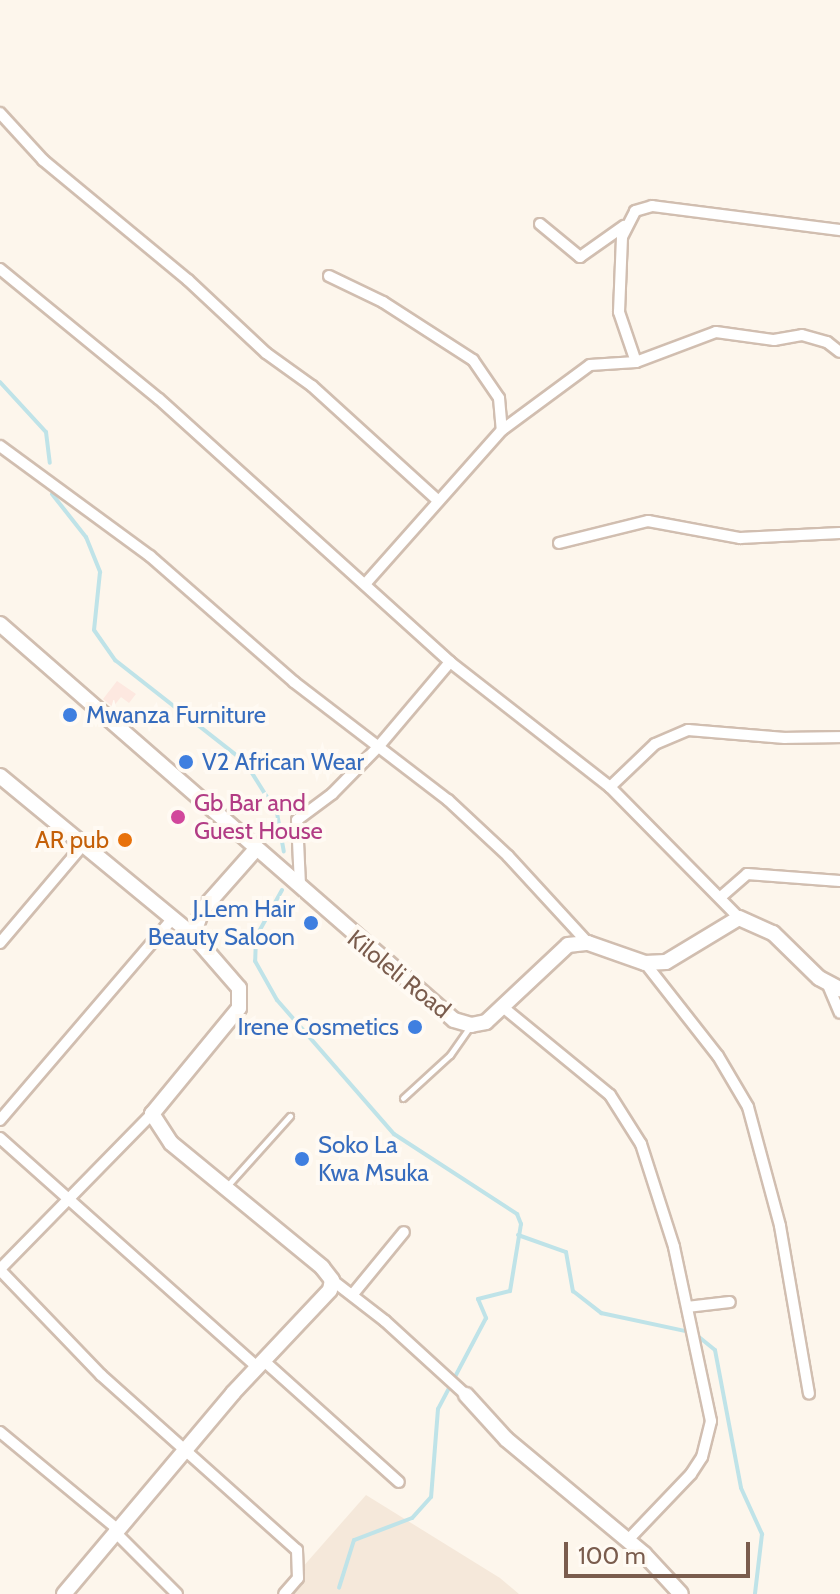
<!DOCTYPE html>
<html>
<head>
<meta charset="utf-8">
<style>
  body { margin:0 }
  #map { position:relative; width:840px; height:1594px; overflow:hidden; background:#fdf6ec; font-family:Cabin,sans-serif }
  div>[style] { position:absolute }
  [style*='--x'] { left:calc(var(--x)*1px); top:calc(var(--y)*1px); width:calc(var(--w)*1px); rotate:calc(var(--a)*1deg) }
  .residential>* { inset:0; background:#f5e8da }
  .commercial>* { inset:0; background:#fde8e0 }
  .stream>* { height:4px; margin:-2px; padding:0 2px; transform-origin:2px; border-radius:2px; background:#bfe3e8 }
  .roads { filter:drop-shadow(2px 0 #d1beb0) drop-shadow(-2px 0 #d1beb0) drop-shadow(0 2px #d1beb0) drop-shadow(0 -2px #d1beb0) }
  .lane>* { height:5px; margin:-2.5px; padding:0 2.5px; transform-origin:2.5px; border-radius:2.5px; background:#fff }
  .street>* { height:10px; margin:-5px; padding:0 5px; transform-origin:5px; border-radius:5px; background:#fff }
  .secondary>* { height:14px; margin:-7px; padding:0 7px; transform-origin:7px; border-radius:7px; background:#fff }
  .dots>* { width:22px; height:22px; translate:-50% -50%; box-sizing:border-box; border:4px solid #fffaf3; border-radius:50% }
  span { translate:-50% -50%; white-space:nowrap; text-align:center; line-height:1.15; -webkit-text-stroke:8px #fffaf3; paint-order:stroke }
  .shop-label { font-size:24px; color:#366cbe }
  .left { translate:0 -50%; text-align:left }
  .right { translate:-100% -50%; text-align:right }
  .hotel-label { font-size:24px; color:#b23c85 }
  .food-label { font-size:24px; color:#c56008 }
  .street-label { font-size:24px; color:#7a5c4d }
  .scale { position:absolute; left:564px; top:1542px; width:186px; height:36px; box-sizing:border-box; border:4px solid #7a5c4d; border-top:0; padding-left:10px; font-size:24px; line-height:28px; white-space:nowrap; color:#7a5c4d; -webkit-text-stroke:6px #fffaf3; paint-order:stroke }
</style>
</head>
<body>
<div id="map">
  <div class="residential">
    <div style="clip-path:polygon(366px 1495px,500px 1578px,519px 1594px,279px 1594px)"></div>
  </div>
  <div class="commercial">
    <div style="clip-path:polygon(117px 681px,136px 694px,129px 703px,121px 697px,113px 707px,103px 699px)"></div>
  </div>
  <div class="stream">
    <div style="--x:0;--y:382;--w:68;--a:47.4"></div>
    <div style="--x:46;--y:432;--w:31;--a:83"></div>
    <div style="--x:52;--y:494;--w:55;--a:51.7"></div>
    <div style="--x:86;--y:537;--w:38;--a:68"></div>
    <div style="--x:100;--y:572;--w:58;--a:95.9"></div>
    <div style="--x:94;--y:630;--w:37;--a:55"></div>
    <div style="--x:115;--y:660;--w:165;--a:38.1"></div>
    <div style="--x:245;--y:762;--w:60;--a:57.9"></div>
    <div style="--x:277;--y:813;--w:39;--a:80"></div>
    <div style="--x:282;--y:890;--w:54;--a:119"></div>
    <div style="--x:256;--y:937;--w:24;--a:92"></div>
    <div style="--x:255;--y:961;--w:45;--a:60.6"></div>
    <div style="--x:277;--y:1000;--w:178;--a:48.9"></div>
    <div style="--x:394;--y:1134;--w:147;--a:33"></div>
    <div style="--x:517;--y:1214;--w:11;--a:68"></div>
    <div style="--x:521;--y:1224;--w:68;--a:99.3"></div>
    <div style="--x:510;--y:1291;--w:33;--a:166"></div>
    <div style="--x:478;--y:1299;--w:21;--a:67"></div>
    <div style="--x:486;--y:1318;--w:103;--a:117.8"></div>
    <div style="--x:438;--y:1409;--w:88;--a:94.5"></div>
    <div style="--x:431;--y:1497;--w:28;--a:132"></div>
    <div style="--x:412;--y:1518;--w:62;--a:159.2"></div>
    <div style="--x:354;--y:1540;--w:50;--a:107.4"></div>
    <div style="--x:518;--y:1235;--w:51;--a:19.5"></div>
    <div style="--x:566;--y:1252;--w:40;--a:80"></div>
    <div style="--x:573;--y:1291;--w:36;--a:38"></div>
    <div style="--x:601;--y:1313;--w:95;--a:12.1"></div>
    <div style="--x:694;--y:1333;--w:27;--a:39"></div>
    <div style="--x:715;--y:1350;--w:140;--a:79.3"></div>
    <div style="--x:741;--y:1488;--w:51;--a:65.5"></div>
    <div style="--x:762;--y:1534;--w:60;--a:96.7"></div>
  </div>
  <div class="roads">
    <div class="lane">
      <div style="--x:403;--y:1098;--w:64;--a:-42.5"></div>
      <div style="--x:450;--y:1055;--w:35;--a:-55"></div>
      <div style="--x:228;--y:1185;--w:93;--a:-48.1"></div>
    </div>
    <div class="street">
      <div style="--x:0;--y:113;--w:64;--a:47.5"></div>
      <div style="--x:43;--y:160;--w:188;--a:39.6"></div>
      <div style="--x:188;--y:280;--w:107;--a:43.1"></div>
      <div style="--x:266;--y:353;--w:57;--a:35.7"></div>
      <div style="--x:312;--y:386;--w:168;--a:42.3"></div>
      <div style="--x:540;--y:224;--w:52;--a:39.5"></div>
      <div style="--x:580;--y:257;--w:54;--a:-35.2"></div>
      <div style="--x:0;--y:269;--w:205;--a:39.3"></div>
      <div style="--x:159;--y:399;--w:392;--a:42.1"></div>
      <div style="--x:450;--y:662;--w:203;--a:38"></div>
      <div style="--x:610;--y:787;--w:184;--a:45.4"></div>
      <div style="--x:329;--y:276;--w:60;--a:25.7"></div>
      <div style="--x:383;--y:302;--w:107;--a:32.8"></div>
      <div style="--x:473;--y:360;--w:46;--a:55.6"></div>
      <div style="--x:499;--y:398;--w:32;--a:85"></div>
      <div style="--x:636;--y:362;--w:53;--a:-108.8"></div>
      <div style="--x:619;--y:312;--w:75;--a:-87.7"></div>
      <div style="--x:622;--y:237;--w:29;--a:-63"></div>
      <div style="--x:635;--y:211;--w:18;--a:-16"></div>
      <div style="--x:652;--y:206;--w:190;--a:7.3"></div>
      <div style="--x:0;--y:446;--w:186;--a:36.3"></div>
      <div style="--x:150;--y:556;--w:191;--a:41.2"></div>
      <div style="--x:294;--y:682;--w:194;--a:37.5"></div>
      <div style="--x:448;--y:800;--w:82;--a:43"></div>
      <div style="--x:508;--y:856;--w:118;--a:47.4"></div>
      <div style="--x:559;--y:543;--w:92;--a:-13.9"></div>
      <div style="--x:648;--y:521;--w:94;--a:10.5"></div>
      <div style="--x:740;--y:538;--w:100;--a:-2.9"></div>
      <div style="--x:366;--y:583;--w:205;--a:-48.4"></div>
      <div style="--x:502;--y:430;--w:109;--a:-36.5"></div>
      <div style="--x:590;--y:365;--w:46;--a:-3.7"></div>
      <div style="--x:636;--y:362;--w:85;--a:-20.6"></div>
      <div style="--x:716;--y:332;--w:59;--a:7.9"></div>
      <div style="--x:774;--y:340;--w:28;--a:-10"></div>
      <div style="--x:802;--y:335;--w:26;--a:16"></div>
      <div style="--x:827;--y:342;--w:16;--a:38"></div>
      <div style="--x:610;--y:787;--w:62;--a:-43.7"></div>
      <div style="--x:655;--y:744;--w:36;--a:-23"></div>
      <div style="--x:688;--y:730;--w:97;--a:4.7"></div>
      <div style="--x:785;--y:738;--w:55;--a:-1"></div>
      <div style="--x:300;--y:885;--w:65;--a:-92.6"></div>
      <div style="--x:297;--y:820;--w:44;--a:-36.6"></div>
      <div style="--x:332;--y:794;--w:67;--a:-45.6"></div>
      <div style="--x:379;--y:746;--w:110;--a:-49.8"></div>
      <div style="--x:723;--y:895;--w:32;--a:-41"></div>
      <div style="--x:747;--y:874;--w:93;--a:4.3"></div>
      <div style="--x:0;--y:943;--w:130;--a:-49.7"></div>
      <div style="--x:645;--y:963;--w:118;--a:51.9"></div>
      <div style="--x:718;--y:1056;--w:59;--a:59.5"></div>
      <div style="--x:748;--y:1107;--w:123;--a:74.9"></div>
      <div style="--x:780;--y:1226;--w:170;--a:80.2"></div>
      <div style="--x:828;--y:985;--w:30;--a:67"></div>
      <div style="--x:504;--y:1008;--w:137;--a:39.4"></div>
      <div style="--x:610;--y:1095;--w:58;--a:57.7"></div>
      <div style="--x:641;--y:1144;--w:108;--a:72.2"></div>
      <div style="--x:674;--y:1247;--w:178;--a:78"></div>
      <div style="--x:711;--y:1421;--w:37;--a:104"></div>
      <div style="--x:702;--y:1457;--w:20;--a:123"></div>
      <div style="--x:691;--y:1474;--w:91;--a:133.7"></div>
      <div style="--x:0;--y:1120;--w:265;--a:-49.4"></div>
      <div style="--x:0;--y:1138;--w:344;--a:41.7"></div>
      <div style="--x:0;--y:1269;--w:217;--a:-45.6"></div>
      <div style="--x:0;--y:1270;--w:146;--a:46.1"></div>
      <div style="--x:101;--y:1375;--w:263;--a:41.8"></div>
      <div style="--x:297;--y:1550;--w:28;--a:88"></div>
      <div style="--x:298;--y:1578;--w:21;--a:131"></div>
      <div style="--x:332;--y:1280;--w:67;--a:37.7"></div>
      <div style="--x:385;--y:1321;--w:110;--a:42.4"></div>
      <div style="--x:353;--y:1294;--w:80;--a:-50.6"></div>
      <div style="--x:687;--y:1307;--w:43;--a:-6.6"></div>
      <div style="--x:264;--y:1361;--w:181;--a:41.9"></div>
      <div style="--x:0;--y:1432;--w:151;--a:39.6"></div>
      <div style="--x:114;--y:1531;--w:89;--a:45"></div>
    </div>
    <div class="secondary">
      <div style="--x:0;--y:624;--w:602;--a:41.1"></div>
      <div style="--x:454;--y:1020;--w:18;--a:16"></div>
      <div style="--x:471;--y:1025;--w:15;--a:-11"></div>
      <div style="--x:486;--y:1022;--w:112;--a:-43.2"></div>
      <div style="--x:568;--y:945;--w:20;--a:-6"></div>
      <div style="--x:588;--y:943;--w:60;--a:19.3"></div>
      <div style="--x:645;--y:963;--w:21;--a:-3"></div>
      <div style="--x:666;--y:962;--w:85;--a:-31.1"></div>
      <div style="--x:739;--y:918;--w:37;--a:24"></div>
      <div style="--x:773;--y:933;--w:64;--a:44.4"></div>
      <div style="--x:819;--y:978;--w:24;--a:28"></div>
      <div style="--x:0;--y:776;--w:250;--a:39.5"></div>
      <div style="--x:466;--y:1395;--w:59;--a:47.7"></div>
      <div style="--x:506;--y:1439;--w:180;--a:39.8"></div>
      <div style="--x:644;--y:1554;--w:54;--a:47.2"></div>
      <div style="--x:64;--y:1594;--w:263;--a:-49.9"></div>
      <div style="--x:233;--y:1393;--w:141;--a:-46.7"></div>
      <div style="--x:330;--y:1290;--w:10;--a:-79"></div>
      <div style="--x:332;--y:1280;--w:16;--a:-128"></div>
      <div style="--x:322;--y:1267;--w:195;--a:-140.6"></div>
      <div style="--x:171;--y:1143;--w:35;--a:-123"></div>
      <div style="--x:152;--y:1114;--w:137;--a:-50.6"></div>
      <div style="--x:239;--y:1008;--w:20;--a:-90"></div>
      <div style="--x:239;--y:988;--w:70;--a:-131"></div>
      <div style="--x:193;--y:935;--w:27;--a:-70"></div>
      <div style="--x:202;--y:910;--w:81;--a:-48.5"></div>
    </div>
  </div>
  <div class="dots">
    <div style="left:70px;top:715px;background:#3f7fe0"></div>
    <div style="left:186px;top:762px;background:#3f7fe0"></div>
    <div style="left:178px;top:817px;background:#d1479c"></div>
    <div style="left:125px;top:840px;background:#e8710a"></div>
    <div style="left:311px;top:923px;background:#3f7fe0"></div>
    <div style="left:415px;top:1027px;background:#3f7fe0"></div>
    <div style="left:302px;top:1159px;background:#3f7fe0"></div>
  </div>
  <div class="shop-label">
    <span class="left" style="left:86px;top:715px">Mwanza Furniture</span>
    <span class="left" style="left:202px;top:762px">V2 African Wear</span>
    <span class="right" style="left:295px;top:923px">J.Lem Hair<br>Beauty Saloon</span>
    <span class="right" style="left:399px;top:1027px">Irene Cosmetics</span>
    <span class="left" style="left:318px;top:1159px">Soko La<br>Kwa Msuka</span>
  </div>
  <div class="hotel-label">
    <span class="left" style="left:194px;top:817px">Gb Bar and<br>Guest House</span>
  </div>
  <div class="food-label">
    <span class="right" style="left:109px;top:840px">AR pub</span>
  </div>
  <div class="street-label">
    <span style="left:399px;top:974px;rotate:39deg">Kiloleli Road</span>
  </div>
  <div class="scale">100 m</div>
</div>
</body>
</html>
